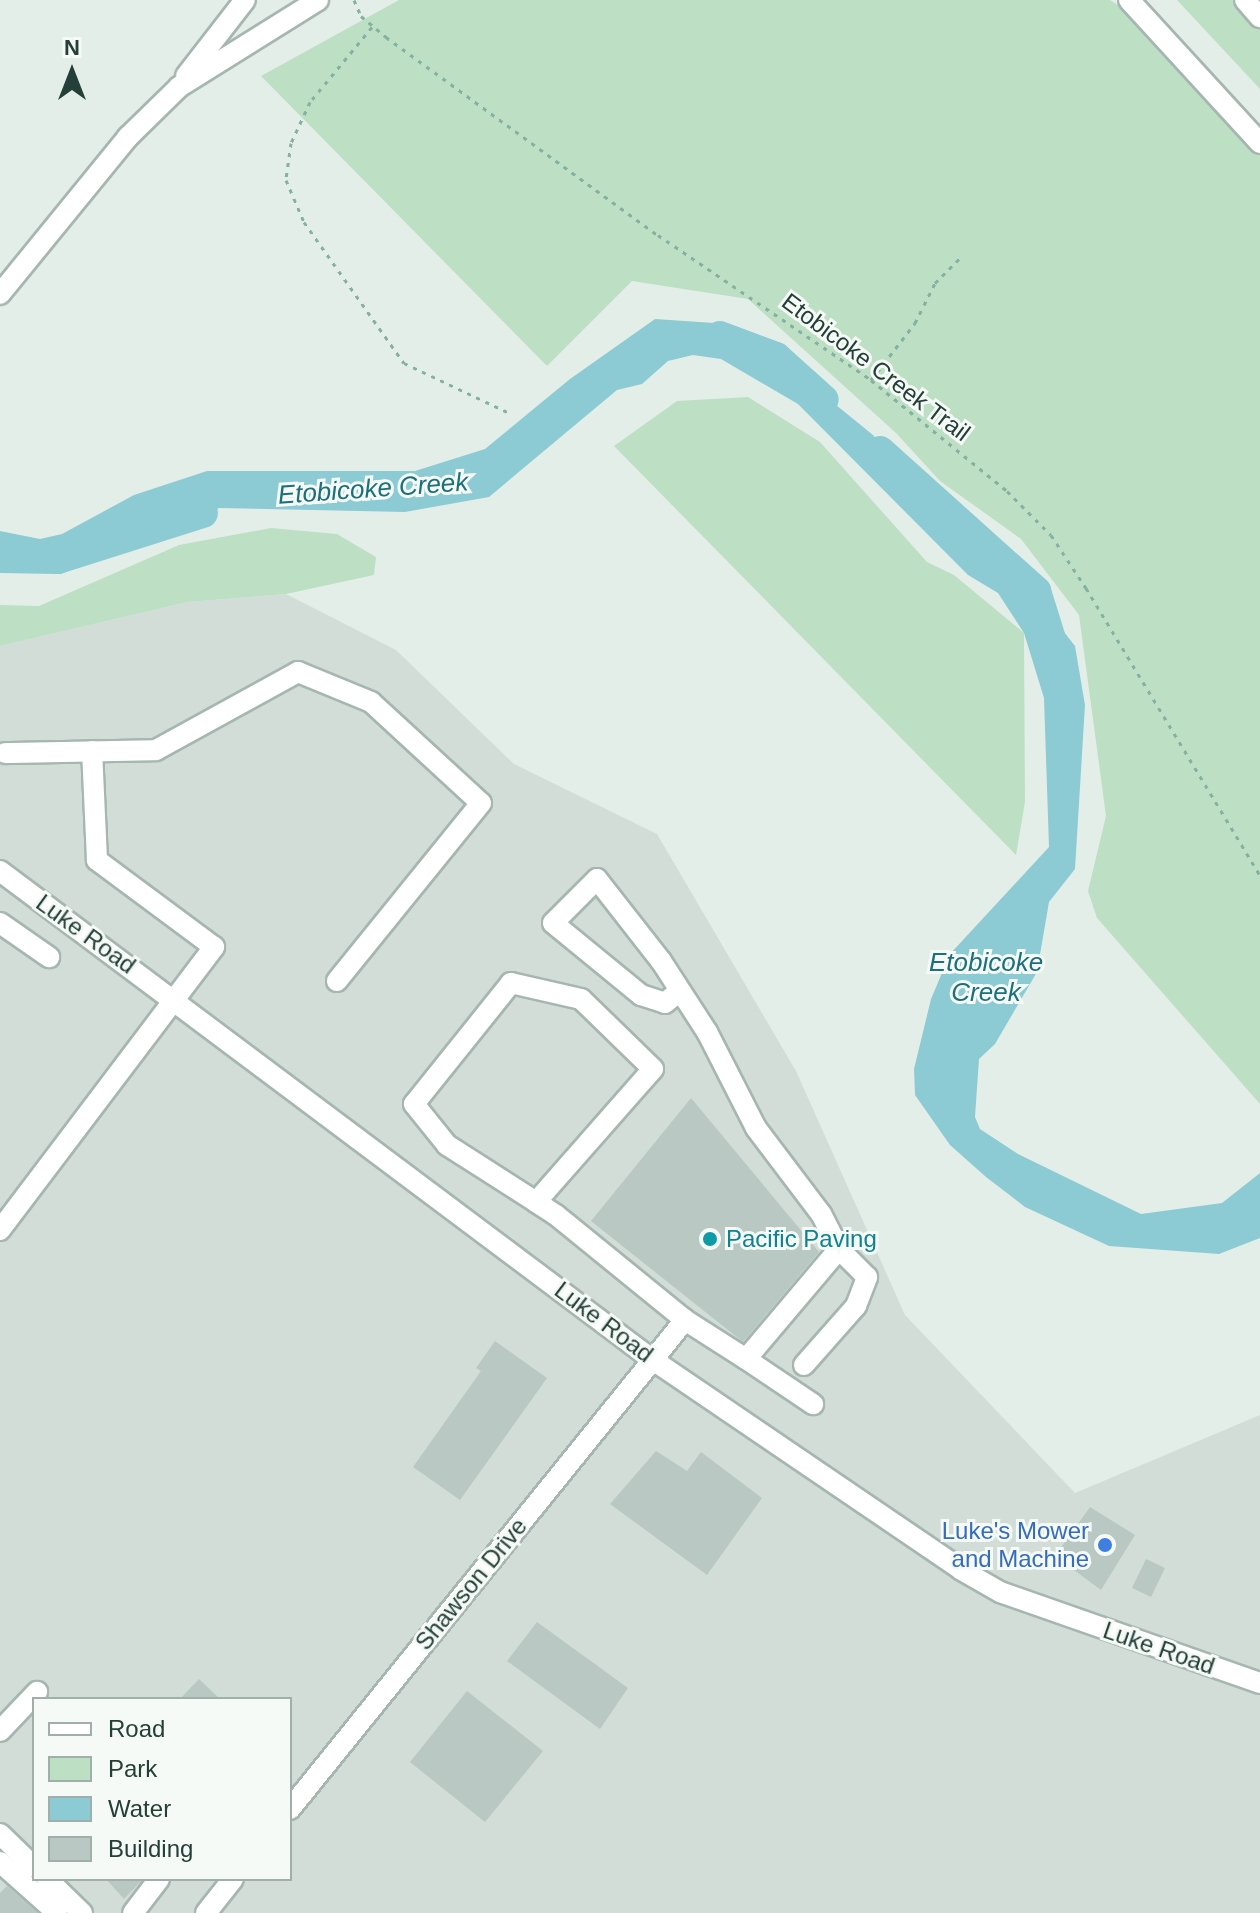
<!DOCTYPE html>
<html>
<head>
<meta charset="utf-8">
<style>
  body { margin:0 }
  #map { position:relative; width:1260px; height:1913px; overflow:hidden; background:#e4eee9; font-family:Arial,sans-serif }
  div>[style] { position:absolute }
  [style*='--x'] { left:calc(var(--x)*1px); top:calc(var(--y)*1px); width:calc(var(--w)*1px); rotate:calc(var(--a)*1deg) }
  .built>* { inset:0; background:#d2ddd8 }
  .green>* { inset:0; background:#bddfc4 }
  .water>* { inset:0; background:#8ccbd3 }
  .river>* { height:30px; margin:-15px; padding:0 15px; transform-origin:15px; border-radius:15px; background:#8ccbd3 }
  .building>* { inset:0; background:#b9c8c2 }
  .path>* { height:3px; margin-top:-1.5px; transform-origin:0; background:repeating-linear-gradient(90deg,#84b1a1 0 4px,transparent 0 10px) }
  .roads { filter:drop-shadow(2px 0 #a6b6b0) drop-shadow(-2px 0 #a6b6b0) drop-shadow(0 2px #a6b6b0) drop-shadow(0 -2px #a6b6b0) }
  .minor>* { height:20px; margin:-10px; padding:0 10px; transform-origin:10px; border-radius:10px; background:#fff }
  .dots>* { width:22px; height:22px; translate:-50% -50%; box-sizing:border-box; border:4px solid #f5faf7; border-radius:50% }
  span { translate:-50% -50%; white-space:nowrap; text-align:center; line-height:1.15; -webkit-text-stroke:6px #f5faf7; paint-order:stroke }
  .street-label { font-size:24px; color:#233f37 }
  .culture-label { font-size:24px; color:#0d838f }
  .left { translate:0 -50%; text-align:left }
  .shop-label { font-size:24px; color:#366cbe }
  .right { translate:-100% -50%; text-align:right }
  .water-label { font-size:26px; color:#1c707c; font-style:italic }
  .legend { position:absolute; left:32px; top:1697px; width:260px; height:184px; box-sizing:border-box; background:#f5faf7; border:2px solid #a1afaa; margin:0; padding:10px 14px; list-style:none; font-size:24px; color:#233f37 }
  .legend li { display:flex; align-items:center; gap:16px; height:40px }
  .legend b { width:40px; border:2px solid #a1afaa }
  .north { position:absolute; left:32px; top:32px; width:80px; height:80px; -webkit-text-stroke:6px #f5faf7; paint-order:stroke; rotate:0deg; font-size:22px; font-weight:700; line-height:32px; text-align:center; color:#233f37 }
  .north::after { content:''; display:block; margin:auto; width:28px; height:36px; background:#233f37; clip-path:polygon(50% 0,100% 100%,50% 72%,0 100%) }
</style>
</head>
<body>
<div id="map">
  <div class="built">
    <div style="clip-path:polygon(evenodd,286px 594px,396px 650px,514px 764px,657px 834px,796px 1071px,905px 1315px,1075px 1493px,1260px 1415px,1260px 1913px,0 1913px,0 646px,188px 602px,286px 594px,34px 1699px,290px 1699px,290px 1879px,34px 1879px,34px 1699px)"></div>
  </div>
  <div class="green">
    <div style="clip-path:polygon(399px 0,1110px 0,1159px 32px,1260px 143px,1260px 1104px,1097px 918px,1088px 891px,1106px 816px,1079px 615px,1021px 539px,940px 481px,896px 433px,748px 299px,632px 281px,547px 366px,261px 76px)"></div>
    <div style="clip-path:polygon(1177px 0,1260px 0,1260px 89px)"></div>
    <div style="clip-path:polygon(748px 397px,820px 442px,927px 562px,954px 575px,1024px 633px,1025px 802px,1016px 855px,614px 446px,677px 401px)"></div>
    <div style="clip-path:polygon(271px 528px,337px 534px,376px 557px,374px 575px,286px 594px,188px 602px,0 646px,0 605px,39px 606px,179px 545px)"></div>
  </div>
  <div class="water">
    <div style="clip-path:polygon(655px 319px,714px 323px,804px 379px,873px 435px,948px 521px,1020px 576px,1075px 646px,1085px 705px,1075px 869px,1049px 902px,1037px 972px,995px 1044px,979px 1059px,975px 1117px,980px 1129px,1018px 1154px,1141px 1214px,1222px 1203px,1260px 1173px,1260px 1238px,1219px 1254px,1109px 1246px,1025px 1207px,986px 1177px,950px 1145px,915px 1095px,914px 1069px,931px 999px,950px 954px,1049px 847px,1044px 698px,1024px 633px,998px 593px,968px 575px,798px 404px,721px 359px,693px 355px,668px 361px,642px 384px,617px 390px,489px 497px,405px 512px,219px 508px,195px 520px,119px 533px,85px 555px,58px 561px,0 561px,0 531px,40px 539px,62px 534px,134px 495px,207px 471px,415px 471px,485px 449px,570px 379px)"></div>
  </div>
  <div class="river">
    <div style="--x:720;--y:336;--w:60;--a:20.6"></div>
    <div style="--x:776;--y:357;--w:64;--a:41.9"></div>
    <div style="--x:880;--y:451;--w:210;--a:41.9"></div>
    <div style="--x:1036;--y:591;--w:50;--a:72.6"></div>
    <div style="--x:0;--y:558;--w:58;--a:1"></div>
    <div style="--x:58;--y:559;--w:152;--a:-17.6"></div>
  </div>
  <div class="building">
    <div style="clip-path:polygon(691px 1098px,819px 1252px,743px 1342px,591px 1221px)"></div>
    <div style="clip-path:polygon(495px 1341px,547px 1378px,460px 1500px,413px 1467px,481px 1371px,476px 1368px)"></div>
    <div style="clip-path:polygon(656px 1451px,687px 1471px,701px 1452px,762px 1498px,707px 1575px,610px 1504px)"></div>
    <div style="clip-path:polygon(1090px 1507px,1135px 1535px,1101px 1590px,1055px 1556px)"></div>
    <div style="clip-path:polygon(1146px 1559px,1165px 1568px,1151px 1597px,1132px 1588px)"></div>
    <div style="clip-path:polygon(537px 1622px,628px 1688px,600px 1729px,507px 1661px)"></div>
    <div style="clip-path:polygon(199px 1679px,220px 1699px,180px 1699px)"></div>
    <div style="clip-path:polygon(467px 1691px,543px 1751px,485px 1822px,410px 1762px)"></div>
    <div style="clip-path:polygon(106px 1879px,143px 1879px,124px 1899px)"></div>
    <div style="clip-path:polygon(7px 1886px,38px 1913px,0 1913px,0 1893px)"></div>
  </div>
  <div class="path">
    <div style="--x:354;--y:0;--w:17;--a:66"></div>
    <div style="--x:361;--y:16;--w:33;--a:40"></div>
    <div style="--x:386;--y:37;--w:336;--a:36.1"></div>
    <div style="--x:658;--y:235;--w:258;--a:34.2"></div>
    <div style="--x:871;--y:380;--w:176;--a:39.2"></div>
    <div style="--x:1007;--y:491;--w:62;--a:45"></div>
    <div style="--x:1051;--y:535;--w:64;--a:56.6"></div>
    <div style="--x:1086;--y:588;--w:336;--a:58.8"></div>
    <div style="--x:372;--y:27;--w:97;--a:129.6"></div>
    <div style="--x:310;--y:102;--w:45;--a:114.9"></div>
    <div style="--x:291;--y:143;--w:37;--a:98"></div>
    <div style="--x:286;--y:180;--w:46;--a:66.8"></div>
    <div style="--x:304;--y:222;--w:173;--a:54.7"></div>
    <div style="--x:404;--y:363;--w:114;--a:25.4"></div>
    <div style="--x:871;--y:380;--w:72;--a:-52.3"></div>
    <div style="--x:915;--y:323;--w:45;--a:-63.4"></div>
    <div style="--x:935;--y:283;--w:40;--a:-45"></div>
  </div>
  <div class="roads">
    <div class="minor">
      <div style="--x:1129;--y:0;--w:194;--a:47.5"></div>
      <div style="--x:1245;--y:0;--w:23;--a:49"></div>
      <div style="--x:186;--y:76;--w:96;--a:-52.2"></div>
      <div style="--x:0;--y:294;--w:203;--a:-50.8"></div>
      <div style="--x:128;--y:137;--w:71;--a:-44.4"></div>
      <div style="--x:179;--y:87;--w:164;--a:-32"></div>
      <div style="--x:5;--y:753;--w:151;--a:-1.1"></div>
      <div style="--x:156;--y:750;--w:162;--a:-28.8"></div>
      <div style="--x:298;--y:672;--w:79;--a:22.3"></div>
      <div style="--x:371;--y:702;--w:149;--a:42.6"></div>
      <div style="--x:481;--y:803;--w:229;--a:129"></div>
      <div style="--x:0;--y:871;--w:816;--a:36.83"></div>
      <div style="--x:653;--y:1360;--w:371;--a:34.2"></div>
      <div style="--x:960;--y:1569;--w:46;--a:29.9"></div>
      <div style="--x:1000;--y:1592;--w:275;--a:19.3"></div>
      <div style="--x:0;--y:923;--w:60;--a:34.8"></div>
      <div style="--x:536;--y:1202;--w:177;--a:-48.7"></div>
      <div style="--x:653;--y:1069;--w:100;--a:-135.8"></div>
      <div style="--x:581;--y:999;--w:72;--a:-167.1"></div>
      <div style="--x:511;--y:983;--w:155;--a:128.7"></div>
      <div style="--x:414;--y:1104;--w:53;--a:51.2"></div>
      <div style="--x:447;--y:1145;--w:106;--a:32.6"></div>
      <div style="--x:536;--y:1202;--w:24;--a:33"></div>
      <div style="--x:556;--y:1215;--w:166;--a:39.1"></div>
      <div style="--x:0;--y:1230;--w:355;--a:-52.9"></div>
      <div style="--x:214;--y:947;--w:146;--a:-143.4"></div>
      <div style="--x:97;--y:860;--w:109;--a:-92.6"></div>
      <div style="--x:746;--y:1359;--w:81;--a:33.9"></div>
      <div style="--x:804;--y:1365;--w:79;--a:-48.6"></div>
      <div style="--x:856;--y:1306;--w:31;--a:-69"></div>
      <div style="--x:867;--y:1277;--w:40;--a:-135"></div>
      <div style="--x:0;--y:1731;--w:54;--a:-46.5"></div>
      <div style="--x:290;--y:1809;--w:629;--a:-51.07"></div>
      <div style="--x:685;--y:1320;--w:72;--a:32.6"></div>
      <div style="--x:746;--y:1359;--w:144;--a:-49.8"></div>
      <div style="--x:839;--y:1249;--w:39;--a:-117"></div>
      <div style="--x:821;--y:1214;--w:108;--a:-127.1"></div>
      <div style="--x:756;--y:1128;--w:108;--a:-117"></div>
      <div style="--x:707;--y:1032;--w:85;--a:-122.9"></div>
      <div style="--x:661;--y:961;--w:104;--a:-128"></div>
      <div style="--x:597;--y:879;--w:62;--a:135"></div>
      <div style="--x:553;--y:923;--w:114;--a:39.3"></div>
      <div style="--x:641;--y:995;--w:25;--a:18"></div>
      <div style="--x:665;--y:1003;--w:16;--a:-40"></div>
      <div style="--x:0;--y:1834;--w:47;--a:44.1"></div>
      <div style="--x:0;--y:1862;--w:76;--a:41.8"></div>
      <div style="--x:47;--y:1879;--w:49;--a:44.2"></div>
      <div style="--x:133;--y:1913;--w:43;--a:-52.6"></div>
      <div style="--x:206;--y:1913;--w:43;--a:-51.5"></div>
    </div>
  </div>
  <div class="dots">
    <div style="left:710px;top:1239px;background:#0f9aa8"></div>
    <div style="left:1105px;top:1545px;background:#3f7fe0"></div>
  </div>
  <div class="street-label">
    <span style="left:876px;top:367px;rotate:37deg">Etobicoke Creek Trail</span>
    <span style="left:86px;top:934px;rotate:36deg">Luke Road</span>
    <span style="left:604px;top:1322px;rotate:37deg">Luke Road</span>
    <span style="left:471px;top:1584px;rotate:-51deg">Shawson Drive</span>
    <span style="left:1159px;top:1648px;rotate:19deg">Luke Road</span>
  </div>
  <div class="culture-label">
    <span class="left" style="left:726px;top:1239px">Pacific Paving</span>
  </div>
  <div class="shop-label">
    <span class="right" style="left:1089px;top:1545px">Luke's Mower<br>and Machine</span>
  </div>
  <div class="water-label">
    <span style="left:373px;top:489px;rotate:-4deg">Etobicoke Creek</span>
    <span style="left:986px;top:978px">Etobicoke<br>Creek</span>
  </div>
  <ul class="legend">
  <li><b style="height:10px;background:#fff"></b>Road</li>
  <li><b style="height:22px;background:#bddfc4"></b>Park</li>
  <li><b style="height:22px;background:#8ccbd3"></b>Water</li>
  <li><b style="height:22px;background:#b9c8c2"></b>Building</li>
  </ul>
  <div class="north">N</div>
</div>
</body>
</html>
